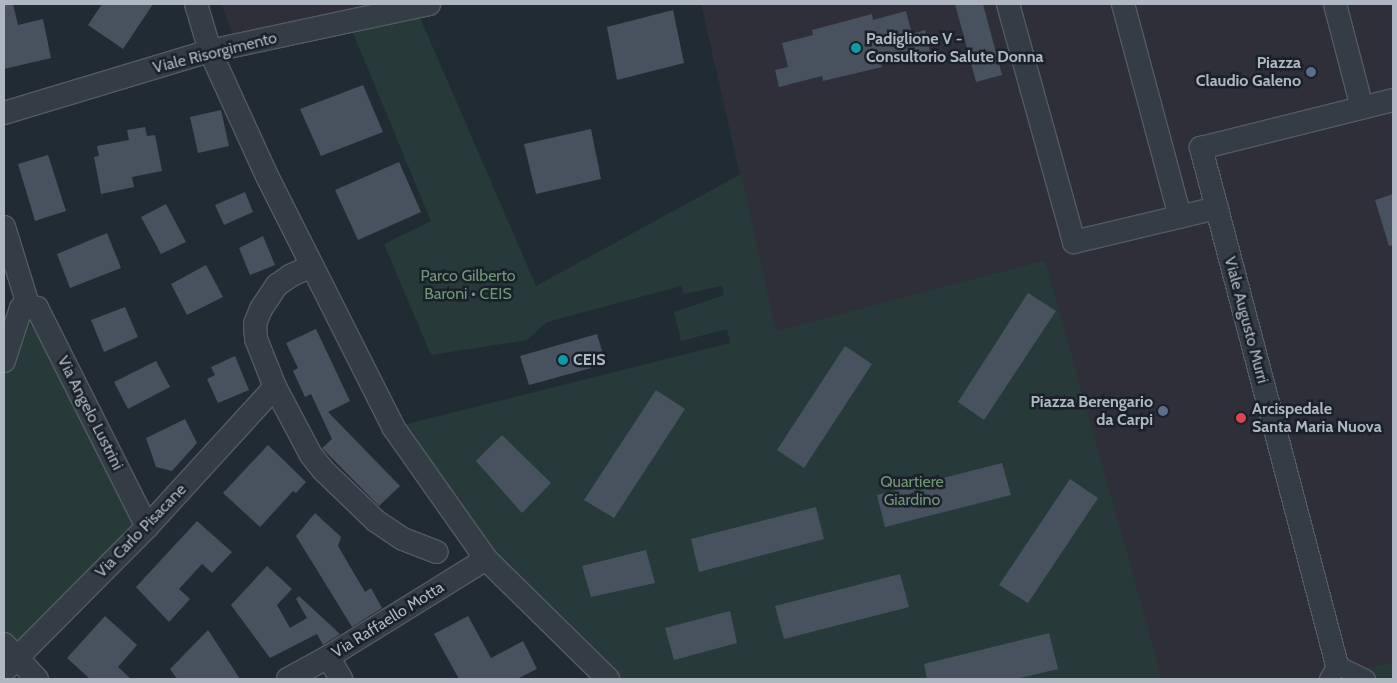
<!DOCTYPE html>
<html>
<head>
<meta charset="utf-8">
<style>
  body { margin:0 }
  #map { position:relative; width:1397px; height:683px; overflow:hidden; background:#212b34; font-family:Cabin,sans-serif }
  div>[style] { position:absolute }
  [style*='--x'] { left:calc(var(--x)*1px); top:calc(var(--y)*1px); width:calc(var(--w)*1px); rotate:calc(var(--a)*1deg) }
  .medical>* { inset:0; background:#2f2f3a }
  .green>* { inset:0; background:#273a39 }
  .building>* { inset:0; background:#47525e }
  .roads { filter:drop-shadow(1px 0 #525a63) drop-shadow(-1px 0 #525a63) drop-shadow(0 1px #525a63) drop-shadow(0 -1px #525a63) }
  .pedestrian>* { height:18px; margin:-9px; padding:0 9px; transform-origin:9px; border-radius:9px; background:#343c45 }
  .minor>* { height:22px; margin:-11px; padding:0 11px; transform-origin:11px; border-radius:11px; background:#343c45 }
  .dots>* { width:14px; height:14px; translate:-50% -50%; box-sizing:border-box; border:2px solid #1a212a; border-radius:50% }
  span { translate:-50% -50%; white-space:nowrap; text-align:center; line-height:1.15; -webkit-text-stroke:5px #1a212a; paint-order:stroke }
  .poi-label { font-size:16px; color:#aeb7c2; font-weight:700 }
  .left { translate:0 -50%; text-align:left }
  .right { translate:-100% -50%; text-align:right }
  .street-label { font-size:16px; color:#aeb7c2 }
  .park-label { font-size:16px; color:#709676 }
  .frame { position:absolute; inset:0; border:5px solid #aeb7c2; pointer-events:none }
</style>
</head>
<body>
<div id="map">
  <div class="medical">
    <div style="clip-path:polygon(222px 4px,395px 4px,234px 40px)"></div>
    <div style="clip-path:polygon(701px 4px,1393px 4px,1393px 662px,1314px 679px,1161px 679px,1045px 260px,776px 333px)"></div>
  </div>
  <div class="green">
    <div style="clip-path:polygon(418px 13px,536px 286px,741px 174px,776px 331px,1045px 260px,1162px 679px,617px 679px,491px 556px,399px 426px,730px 343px,727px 329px,681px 341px,674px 312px,724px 295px,722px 286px,684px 294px,681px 286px,547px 322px,527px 340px,431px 355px,384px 244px,431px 221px,351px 28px)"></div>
    <div style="clip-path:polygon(21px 308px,37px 308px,147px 527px,17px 659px,4px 644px,4px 361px)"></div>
    <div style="clip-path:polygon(1393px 662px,1393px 679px,1314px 679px)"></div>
  </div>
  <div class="building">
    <div style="clip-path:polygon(4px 4px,13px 4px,18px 25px,43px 19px,51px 58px,4px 69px)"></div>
    <div style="clip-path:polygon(102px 4px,153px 4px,123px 49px,88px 25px)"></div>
    <div style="clip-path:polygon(955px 4px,983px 4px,1002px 75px,976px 82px)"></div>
    <div style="clip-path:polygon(673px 10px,684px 63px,617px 80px,607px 27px)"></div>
    <div style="clip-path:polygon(906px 11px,912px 34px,925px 30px,930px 52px,880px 63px,882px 67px,823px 81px,822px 76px,779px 87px,775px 70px,788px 67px,782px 43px,813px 35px,812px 30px,872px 14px,873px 20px)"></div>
    <div style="clip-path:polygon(363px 85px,383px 132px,321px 156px,300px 109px)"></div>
    <div style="clip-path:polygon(221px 110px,229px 146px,198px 153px,190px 117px)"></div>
    <div style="clip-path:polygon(145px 127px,147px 136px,155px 135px,162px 171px,132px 177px,134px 187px,101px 194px,94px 157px,99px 156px,97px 146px,129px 140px,127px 130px)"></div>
    <div style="clip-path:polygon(591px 129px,601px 179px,536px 194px,524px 144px)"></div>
    <div style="clip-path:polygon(48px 155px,66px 211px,35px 221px,18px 164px)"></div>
    <div style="clip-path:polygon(399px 162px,421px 212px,358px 240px,335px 190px)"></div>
    <div style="clip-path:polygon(245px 192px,253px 212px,224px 225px,215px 205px)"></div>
    <div style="clip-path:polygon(1393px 194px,1393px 245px,1389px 246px,1375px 200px)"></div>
    <div style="clip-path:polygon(166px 204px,186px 242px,161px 254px,141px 217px)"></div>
    <div style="clip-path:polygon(107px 233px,121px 268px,70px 288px,57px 254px)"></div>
    <div style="clip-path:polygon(263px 236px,275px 265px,250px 275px,239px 248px)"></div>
    <div style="clip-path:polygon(206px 265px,223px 297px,187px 315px,171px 284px)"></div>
    <div style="clip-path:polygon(1028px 293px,1056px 311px,984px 420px,958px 402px)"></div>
    <div style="clip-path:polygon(125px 307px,138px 337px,104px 352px,91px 320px)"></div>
    <div style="clip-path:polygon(316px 329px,350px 401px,328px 412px,400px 486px,379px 506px,322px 448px,332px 439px,311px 394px,305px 397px,293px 371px,298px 368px,286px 343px)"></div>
    <div style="clip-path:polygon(597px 334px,606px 364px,529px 385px,520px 356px)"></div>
    <div style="clip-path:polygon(845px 346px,872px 364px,804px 468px,777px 450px)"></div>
    <div style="clip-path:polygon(235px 356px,249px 390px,218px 403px,207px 379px,215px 375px,211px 367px)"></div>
    <div style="clip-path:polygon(156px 361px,170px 387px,128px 409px,114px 382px)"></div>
    <div style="clip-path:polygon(656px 390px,685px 409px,614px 518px,584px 500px)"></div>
    <div style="clip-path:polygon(185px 419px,197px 443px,172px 471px,156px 467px,146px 438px)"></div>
    <div style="clip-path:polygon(502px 435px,551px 483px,522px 513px,476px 461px)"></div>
    <div style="clip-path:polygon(268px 445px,306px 482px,296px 493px,293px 491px,260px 527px,223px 493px)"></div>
    <div style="clip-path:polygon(1002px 463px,1011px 495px,885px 527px,877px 495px)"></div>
    <div style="clip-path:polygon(1070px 479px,1098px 498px,1028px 603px,999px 585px)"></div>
    <div style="clip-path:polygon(816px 507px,824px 539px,699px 572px,691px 539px)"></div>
    <div style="clip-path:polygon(315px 513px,341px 537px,338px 546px,365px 592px,371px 588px,382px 608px,352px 627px,296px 536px)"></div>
    <div style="clip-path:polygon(197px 521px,232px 552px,212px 573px,202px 564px,179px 589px,190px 599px,169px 622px,136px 587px)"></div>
    <div style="clip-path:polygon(646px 550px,655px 583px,591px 597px,582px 566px)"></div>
    <div style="clip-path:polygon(267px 566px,292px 589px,277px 605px,290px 628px,307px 618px,296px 599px,299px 596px,340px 634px,323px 645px,317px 634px,270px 658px,231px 605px)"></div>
    <div style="clip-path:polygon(900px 574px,909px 607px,784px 639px,775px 606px)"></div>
    <div style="clip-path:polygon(730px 611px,737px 643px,674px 660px,665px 628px)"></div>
    <div style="clip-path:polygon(105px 616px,137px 645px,118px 667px,131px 679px,90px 679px,67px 658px)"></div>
    <div style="clip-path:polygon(468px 616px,491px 658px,523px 641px,537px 669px,517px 679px,459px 679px,434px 634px)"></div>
    <div style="clip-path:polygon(208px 630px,240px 679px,177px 679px,170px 669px)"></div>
    <div style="clip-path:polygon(1049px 633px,1058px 669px,1016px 679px,927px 679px,924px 664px)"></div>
  </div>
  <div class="roads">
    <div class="pedestrian">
      <div style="--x:1329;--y:679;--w:16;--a:-60"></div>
      <div style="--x:1337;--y:665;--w:32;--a:26"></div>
    </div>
    <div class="minor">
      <div style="--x:196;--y:4;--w:49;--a:73.4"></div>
      <div style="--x:210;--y:51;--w:137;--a:65.5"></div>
      <div style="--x:267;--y:176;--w:281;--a:63.3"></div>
      <div style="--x:393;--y:427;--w:161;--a:54.8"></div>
      <div style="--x:486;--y:559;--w:171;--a:44.5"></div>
      <div style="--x:1008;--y:4;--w:247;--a:74.5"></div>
      <div style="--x:1074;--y:242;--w:147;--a:-13.4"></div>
      <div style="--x:1123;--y:4;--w:220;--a:75"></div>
      <div style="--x:1335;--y:4;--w:107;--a:75.4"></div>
      <div style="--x:4;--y:113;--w:215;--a:-16.8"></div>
      <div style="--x:210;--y:51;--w:224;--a:-12.1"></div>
      <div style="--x:4;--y:227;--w:85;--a:72.8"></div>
      <div style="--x:312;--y:266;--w:24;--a:156"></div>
      <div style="--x:290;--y:276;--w:16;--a:145"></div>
      <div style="--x:277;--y:285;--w:29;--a:124"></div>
      <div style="--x:261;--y:309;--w:16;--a:112"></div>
      <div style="--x:255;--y:324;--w:15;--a:86"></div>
      <div style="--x:256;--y:339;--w:52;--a:68.4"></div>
      <div style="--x:275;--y:387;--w:77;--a:62.1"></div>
      <div style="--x:311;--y:455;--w:19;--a:51"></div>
      <div style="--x:323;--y:470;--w:74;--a:43.9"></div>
      <div style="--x:376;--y:521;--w:32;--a:34"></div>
      <div style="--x:403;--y:539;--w:36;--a:21"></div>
      <div style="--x:4;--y:361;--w:56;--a:-72.2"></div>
      <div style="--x:21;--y:308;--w:16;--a:0"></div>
      <div style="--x:37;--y:308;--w:245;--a:63.3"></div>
      <div style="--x:4;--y:644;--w:48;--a:46.7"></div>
      <div style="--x:328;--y:657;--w:26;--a:59"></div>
      <div style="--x:1337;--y:665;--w:535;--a:-104.74"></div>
      <div style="--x:1201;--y:148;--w:198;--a:-14"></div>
      <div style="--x:4;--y:671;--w:203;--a:-45.2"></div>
      <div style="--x:147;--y:527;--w:190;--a:-47.6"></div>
      <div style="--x:288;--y:679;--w:46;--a:-28.8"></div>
      <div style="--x:328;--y:657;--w:186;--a:-31.8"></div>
    </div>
  </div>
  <div class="dots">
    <div style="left:856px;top:48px;background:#0f9aa8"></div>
    <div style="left:1311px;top:72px;background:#5c6f8a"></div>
    <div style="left:563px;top:360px;background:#0f9aa8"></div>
    <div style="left:1163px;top:411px;background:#5c6f8a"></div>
    <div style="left:1241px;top:418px;background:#e0444e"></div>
  </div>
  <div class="poi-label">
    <span class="left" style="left:866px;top:48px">Padiglione V -<br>Consultorio Salute Donna</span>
    <span class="right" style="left:1301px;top:72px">Piazza<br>Claudio Galeno</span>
    <span class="left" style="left:573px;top:360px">CEIS</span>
    <span class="right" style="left:1153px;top:411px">Piazza Berengario<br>da Carpi</span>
    <span class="left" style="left:1252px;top:418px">Arcispedale<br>Santa Maria Nuova</span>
  </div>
  <div class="street-label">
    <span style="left:215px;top:53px;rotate:-14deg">Viale Risorgimento</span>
    <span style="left:1246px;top:320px;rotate:75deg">Viale Augusto Murri</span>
    <span style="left:90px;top:413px;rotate:63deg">Via Angelo Lustrini</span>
    <span style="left:141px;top:531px;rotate:-46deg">Via Carlo Pisacane</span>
    <span style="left:388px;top:620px;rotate:-32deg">Via Raffaello Motta</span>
  </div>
  <div class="park-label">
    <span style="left:468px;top:285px">Parco Gilberto<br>Baroni • CEIS</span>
    <span style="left:912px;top:491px">Quartiere<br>Giardino</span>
  </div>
  <div class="frame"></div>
</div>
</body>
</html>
